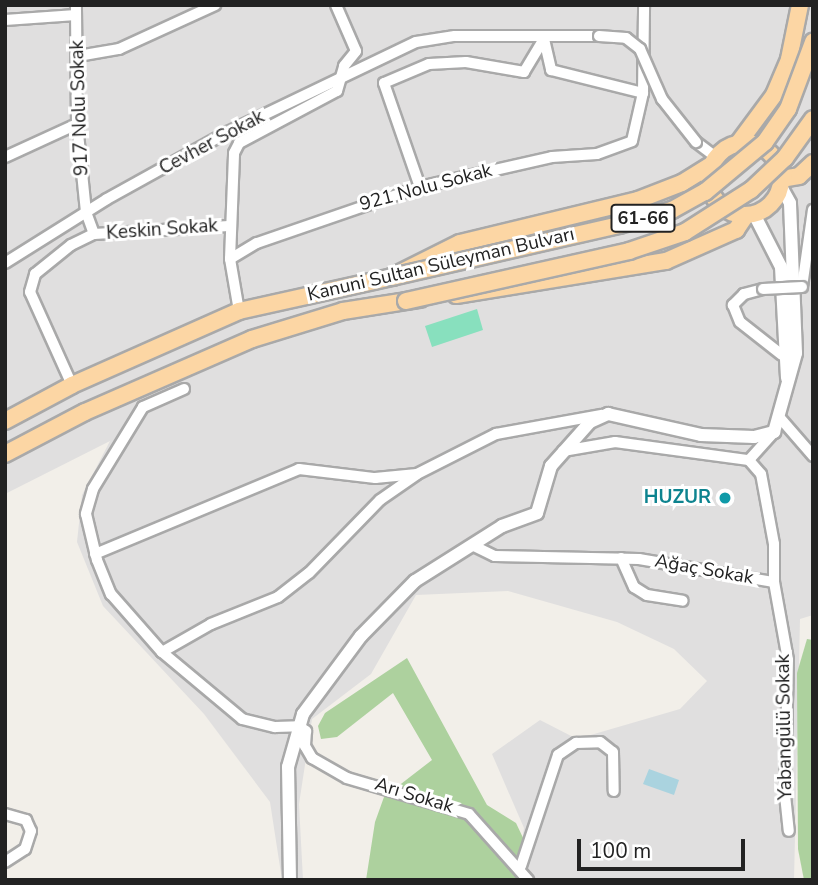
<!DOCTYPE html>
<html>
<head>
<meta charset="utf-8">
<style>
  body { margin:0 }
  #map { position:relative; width:818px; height:885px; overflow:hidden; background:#f2efe9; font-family:"Nunito Sans",sans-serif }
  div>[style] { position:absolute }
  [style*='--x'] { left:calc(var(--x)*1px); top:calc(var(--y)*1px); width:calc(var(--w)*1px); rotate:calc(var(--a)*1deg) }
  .residential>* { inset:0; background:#e0dfdf }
  .forest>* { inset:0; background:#add19e }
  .pitch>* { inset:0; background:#88e0be }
  .water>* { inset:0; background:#aad3df }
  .roads { filter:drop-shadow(2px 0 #a9a9a9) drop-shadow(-2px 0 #a9a9a9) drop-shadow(0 2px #a9a9a9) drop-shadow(0 -2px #a9a9a9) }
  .minor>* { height:10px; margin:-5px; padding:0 5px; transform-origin:5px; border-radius:5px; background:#fff }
  .tertiary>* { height:12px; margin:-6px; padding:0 6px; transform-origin:6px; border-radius:6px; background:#fff }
  .primary>* { height:16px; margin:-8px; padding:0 8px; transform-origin:8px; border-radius:8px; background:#fcd6a4 }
  .primary>.ring { margin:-8px; padding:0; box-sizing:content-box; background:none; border:16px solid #fcd6a4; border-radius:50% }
  .bridges { filter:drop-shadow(2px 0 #a9a9a9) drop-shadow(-2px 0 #a9a9a9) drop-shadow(0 2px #a9a9a9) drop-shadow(0 -2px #a9a9a9) }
  .minor-bridge>* { height:10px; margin:-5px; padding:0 5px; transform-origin:5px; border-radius:5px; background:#fff }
  .primary-bridge>* { height:16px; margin:-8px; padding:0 8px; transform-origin:8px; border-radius:8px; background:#fcd6a4 }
  .dots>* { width:19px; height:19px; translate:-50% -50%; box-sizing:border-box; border:4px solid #fff; border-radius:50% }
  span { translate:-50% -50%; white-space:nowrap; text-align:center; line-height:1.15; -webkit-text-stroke:6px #fff; paint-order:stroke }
  .shield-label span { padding:2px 5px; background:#fff; border:2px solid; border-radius:5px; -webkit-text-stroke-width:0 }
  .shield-label { font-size:18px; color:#222; font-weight:700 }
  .street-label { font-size:19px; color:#222 }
  .culture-label { font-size:19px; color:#0d838f; font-weight:700 }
  .right { translate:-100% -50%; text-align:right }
  .frame { position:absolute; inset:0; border:7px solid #222; pointer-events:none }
  .scale { position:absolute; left:577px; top:839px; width:168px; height:32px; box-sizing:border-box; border:4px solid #222; border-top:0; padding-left:9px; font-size:21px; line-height:24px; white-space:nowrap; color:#222; -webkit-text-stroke:5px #fff; paint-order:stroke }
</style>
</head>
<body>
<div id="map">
  <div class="residential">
    <div style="clip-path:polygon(5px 5px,813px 5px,813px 615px,800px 619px,794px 880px,516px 880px,524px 828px,492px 754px,540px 720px,577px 739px,680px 709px,707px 681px,674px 649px,617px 622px,508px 591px,416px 595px,371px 674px,312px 719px,299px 804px,303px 880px,282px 880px,270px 802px,204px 714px,103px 606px,77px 542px,82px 495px,110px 441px,5px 494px)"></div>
  </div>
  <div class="forest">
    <div style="clip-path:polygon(807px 639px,813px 640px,813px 880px,804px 880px,798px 849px,797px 673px)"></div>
    <div style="clip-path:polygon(407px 658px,487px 805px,516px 823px,525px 842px,514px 874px,518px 880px,366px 880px,375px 822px,384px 797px,432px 760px,393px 693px,337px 737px,321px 739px,318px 726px,325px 713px)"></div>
  </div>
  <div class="pitch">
    <div style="clip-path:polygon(477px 309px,483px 330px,432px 347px,425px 326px)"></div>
  </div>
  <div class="water">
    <div style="clip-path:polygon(649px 769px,679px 780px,674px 795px,643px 784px)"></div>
  </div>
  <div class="roads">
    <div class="minor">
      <div style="--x:5;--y:20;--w:71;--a:-4"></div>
      <div style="--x:544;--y:39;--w:32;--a:77"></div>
      <div style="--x:551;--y:70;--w:95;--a:14"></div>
      <div style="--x:78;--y:56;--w:42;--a:-9.7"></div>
      <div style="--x:119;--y:49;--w:106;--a:-24.6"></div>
      <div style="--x:696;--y:142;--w:26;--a:37"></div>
      <div style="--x:5;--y:157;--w:79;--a:-24.6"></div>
      <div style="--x:420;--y:187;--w:110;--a:-109.1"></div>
      <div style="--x:384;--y:83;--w:49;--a:-22.9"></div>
      <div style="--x:429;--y:64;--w:37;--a:-3"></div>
      <div style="--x:466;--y:62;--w:59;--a:9.8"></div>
      <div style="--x:524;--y:72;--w:39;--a:-59"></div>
      <div style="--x:94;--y:234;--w:135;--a:-3.4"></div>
      <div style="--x:230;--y:259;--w:106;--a:-87.8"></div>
      <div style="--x:234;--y:153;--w:11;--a:-63"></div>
      <div style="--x:239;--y:143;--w:111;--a:-28"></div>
      <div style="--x:337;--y:91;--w:26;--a:-74"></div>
      <div style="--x:344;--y:66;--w:19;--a:-51"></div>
      <div style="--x:356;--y:51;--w:50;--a:-113.5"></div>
      <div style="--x:5;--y:263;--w:120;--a:-32.1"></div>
      <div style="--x:107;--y:199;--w:138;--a:-29"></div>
      <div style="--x:228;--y:132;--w:208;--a:-25.6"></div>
      <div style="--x:416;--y:42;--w:39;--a:-9"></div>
      <div style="--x:455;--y:36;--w:144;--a:0"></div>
      <div style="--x:802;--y:287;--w:78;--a:-81.9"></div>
      <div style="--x:763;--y:289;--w:20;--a:165"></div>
      <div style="--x:744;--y:294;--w:16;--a:135"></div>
      <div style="--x:733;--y:305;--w:18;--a:68"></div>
      <div style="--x:740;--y:322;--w:53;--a:38.2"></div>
      <div style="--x:239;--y:311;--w:53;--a:-99.8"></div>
      <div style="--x:230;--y:259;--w:31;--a:-31"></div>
      <div style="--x:257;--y:243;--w:172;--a:-19"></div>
      <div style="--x:420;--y:187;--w:135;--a:-12.8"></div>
      <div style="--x:552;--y:157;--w:45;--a:-3.8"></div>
      <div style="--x:597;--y:154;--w:37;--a:-20"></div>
      <div style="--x:632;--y:141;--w:49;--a:-77.1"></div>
      <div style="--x:643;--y:93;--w:88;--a:-89.3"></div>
      <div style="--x:72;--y:385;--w:102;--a:-114.3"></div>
      <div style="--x:30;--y:292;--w:19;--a:-74"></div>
      <div style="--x:35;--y:274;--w:46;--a:-38.9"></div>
      <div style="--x:71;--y:245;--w:25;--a:-26"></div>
      <div style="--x:94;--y:234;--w:23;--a:-110"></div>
      <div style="--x:86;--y:212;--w:88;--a:-95.8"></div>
      <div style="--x:77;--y:124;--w:119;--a:-90.5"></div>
      <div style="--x:184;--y:389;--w:45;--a:156.3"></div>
      <div style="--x:143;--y:407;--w:96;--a:121.4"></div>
      <div style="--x:93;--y:489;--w:26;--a:106"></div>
      <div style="--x:86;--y:514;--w:47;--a:76.6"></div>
      <div style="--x:97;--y:560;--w:37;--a:68"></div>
      <div style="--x:111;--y:594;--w:77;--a:48.7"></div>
      <div style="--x:162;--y:652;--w:104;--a:39.9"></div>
      <div style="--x:242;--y:719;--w:34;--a:14"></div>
      <div style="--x:275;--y:727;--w:24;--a:-2"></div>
      <div style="--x:299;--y:726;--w:9;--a:36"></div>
      <div style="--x:306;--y:731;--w:15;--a:94"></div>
      <div style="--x:305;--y:746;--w:14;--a:60"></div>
      <div style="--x:312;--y:758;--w:40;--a:29.7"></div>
      <div style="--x:347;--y:778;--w:127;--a:16.4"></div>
      <div style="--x:469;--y:814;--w:89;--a:48.2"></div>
      <div style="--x:781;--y:419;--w:49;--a:49.1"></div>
      <div style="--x:563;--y:451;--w:53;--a:-9.8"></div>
      <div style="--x:615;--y:442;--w:135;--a:7.7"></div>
      <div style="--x:472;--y:545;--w:25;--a:26"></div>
      <div style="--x:495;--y:556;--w:144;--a:1.2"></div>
      <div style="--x:639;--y:559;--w:137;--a:9.7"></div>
      <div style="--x:774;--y:582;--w:38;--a:-90"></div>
      <div style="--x:774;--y:544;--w:71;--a:-100.5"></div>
      <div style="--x:761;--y:474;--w:18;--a:-131"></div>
      <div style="--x:749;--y:460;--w:38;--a:-48"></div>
      <div style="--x:95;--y:554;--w:221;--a:-22.6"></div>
      <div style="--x:299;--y:469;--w:77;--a:6.8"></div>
      <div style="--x:375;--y:478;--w:42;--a:-5.4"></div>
      <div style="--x:417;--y:474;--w:89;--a:-26.9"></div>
      <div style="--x:496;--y:434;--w:107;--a:-10.3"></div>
      <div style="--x:621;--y:558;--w:32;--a:66"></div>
      <div style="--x:634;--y:587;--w:15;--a:32"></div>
      <div style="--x:647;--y:595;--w:36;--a:9"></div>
      <div style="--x:774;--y:582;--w:79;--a:79.8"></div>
      <div style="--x:788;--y:660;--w:135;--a:91.3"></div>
      <div style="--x:785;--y:795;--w:36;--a:84"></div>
      <div style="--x:162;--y:652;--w:56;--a:-29.7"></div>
      <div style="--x:211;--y:624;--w:72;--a:-21.9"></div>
      <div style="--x:278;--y:597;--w:39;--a:-38"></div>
      <div style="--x:309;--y:573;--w:102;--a:-45.8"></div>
      <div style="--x:380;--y:500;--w:44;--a:-34.8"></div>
      <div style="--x:5;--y:814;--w:22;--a:16"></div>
      <div style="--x:26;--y:820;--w:12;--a:66"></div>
      <div style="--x:31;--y:831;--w:19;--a:108"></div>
      <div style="--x:25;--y:849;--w:24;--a:147"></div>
      <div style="--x:521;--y:866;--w:117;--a:-71.6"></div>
      <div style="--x:558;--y:755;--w:22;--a:-34"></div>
      <div style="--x:576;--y:743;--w:24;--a:-2"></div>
      <div style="--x:600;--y:742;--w:16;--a:38"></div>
      <div style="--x:613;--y:752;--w:39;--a:89"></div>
    </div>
    <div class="tertiary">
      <div style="--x:754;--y:214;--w:59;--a:63"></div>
      <div style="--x:781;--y:267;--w:111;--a:86.9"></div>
      <div style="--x:290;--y:880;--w:113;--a:-91"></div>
      <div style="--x:288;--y:767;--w:55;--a:-74.2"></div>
      <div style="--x:303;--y:714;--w:97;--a:-53.4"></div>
      <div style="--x:361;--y:636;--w:77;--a:-45.5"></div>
      <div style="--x:415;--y:581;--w:103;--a:-32.3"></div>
      <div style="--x:502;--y:526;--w:37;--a:-20"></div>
      <div style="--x:537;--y:513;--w:49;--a:-73.4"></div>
      <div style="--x:551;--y:466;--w:59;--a:-48.4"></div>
      <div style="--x:590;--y:422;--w:20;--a:-24"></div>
      <div style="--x:608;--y:414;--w:95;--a:12.7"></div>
      <div style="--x:701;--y:435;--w:53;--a:2.2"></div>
      <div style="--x:754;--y:437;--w:21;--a:-14"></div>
      <div style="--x:774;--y:432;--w:82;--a:-74.4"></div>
      <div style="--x:796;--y:353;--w:150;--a:-92.3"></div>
      <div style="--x:790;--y:203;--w:18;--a:-119"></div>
    </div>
    <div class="primary">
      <div class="ring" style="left:709px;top:143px;width:56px;height:56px"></div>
      <div style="--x:737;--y:145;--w:62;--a:-53.5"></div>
      <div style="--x:774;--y:95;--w:39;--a:-67"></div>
      <div style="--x:789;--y:59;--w:55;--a:-78.5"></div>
      <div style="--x:781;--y:179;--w:18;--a:-9"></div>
      <div style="--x:799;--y:176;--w:19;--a:-43"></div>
      <div style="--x:456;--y:295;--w:213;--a:-9.2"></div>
      <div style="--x:666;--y:261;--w:77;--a:-23.9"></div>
      <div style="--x:736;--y:230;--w:18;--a:-56"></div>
      <div style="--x:5;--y:421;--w:76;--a:-28.2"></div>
      <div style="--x:72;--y:385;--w:183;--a:-23.9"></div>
      <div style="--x:239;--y:311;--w:157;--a:-12.5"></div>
      <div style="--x:392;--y:277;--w:76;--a:-26.6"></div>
      <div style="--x:460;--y:243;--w:183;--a:-13.6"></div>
      <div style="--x:638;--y:200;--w:47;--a:-21.1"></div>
      <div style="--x:682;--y:183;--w:36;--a:-32"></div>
      <div style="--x:5;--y:454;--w:90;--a:-27.7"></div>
      <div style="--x:85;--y:412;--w:182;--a:-23.6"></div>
      <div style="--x:252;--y:339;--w:95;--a:-17.1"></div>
      <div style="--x:343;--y:311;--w:78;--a:-8.9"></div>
    </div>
  </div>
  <div class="bridges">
    <div class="minor-bridge">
      <div style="--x:599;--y:36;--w:27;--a:4"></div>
      <div style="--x:626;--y:38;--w:18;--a:38"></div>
      <div style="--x:640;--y:49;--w:55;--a:66.3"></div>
      <div style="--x:662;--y:99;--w:55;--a:51.7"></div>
      <div style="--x:763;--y:289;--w:39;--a:-3"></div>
    </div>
    <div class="primary-bridge">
      <div style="--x:392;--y:277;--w:233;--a:-12.9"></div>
      <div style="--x:619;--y:225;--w:55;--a:-15.8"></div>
      <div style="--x:672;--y:210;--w:38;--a:-29"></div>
      <div style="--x:705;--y:192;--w:78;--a:-39.8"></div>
      <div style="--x:765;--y:142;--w:40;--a:-55.1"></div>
      <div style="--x:788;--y:109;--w:72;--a:-69.5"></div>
      <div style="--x:406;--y:301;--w:229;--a:-12.6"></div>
      <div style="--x:629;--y:251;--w:59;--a:-18.7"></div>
      <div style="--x:685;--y:232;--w:78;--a:-32.5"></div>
      <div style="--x:751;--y:190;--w:47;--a:-43.3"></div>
      <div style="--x:785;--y:158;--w:48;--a:-54.3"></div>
    </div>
  </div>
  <div class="dots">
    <div style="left:725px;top:498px;background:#0f9aa8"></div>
  </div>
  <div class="shield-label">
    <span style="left:643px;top:218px">61-66</span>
  </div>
  <div class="street-label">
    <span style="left:80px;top:108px;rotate:-92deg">917 Nolu Sokak</span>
    <span style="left:212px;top:143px;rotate:-28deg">Cevher Sokak</span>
    <span style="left:426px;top:188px;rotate:-15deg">921 Nolu Sokak</span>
    <span style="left:162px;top:230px;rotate:-4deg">Keskin Sokak</span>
    <span style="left:441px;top:265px;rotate:-13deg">Kanuni Sultan Süleyman Bulvarı</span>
    <span style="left:704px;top:570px;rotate:10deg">Ağaç Sokak</span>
    <span style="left:785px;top:727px;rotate:-91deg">Yabangülü Sokak</span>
    <span style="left:414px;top:796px;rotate:17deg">Arı Sokak</span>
  </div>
  <div class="culture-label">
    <span class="right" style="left:711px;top:498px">HUZUR</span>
  </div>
  <div class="frame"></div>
  <div class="scale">100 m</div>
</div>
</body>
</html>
